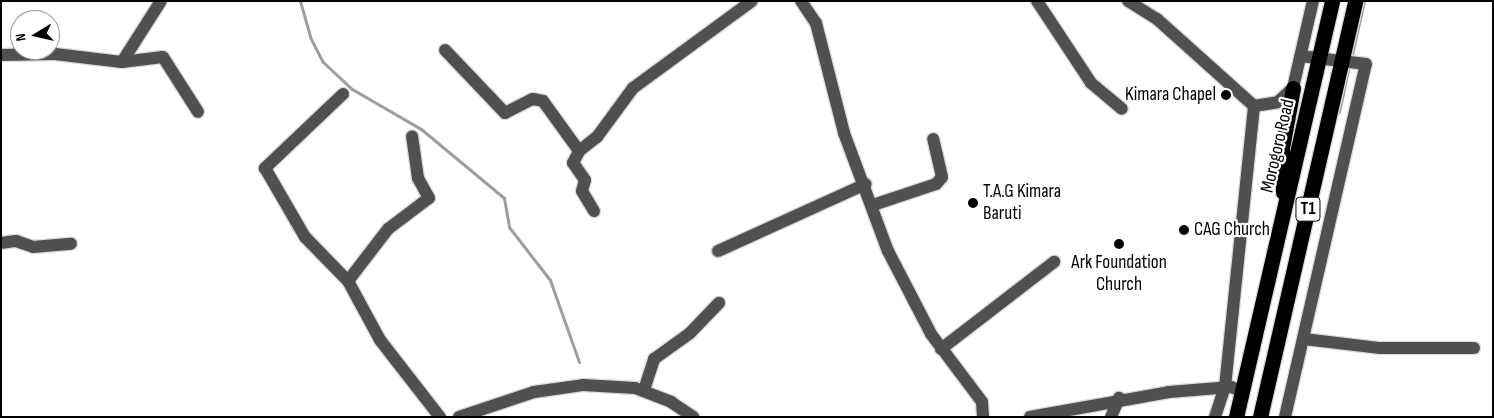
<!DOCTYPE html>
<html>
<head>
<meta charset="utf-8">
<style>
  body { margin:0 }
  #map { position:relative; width:1494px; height:418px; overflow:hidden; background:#fff; font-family:"Sofia Sans Condensed",sans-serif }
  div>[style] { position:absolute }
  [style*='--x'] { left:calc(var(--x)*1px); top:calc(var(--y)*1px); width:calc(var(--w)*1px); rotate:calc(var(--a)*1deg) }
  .stream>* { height:3px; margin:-1.5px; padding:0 1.5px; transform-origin:1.5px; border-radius:1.5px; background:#9e9e9e }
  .roads { filter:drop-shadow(1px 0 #dbdbdb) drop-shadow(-1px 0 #dbdbdb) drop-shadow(0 1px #dbdbdb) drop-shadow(0 -1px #dbdbdb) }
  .minor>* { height:12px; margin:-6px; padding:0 6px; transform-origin:6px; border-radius:6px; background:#505050 }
  .highway>* { height:15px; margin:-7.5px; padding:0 7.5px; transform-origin:7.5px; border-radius:7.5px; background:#000 }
  .dots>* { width:14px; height:14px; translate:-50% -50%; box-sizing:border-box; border:2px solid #fff; border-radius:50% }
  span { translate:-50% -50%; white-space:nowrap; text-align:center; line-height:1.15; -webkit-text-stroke:4.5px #fff; paint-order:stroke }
  .shield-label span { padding:1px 4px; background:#fff; border:1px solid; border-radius:4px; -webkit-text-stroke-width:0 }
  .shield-label { font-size:18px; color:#000; font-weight:700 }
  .poi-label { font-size:19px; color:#000 }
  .right { translate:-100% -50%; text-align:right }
  .left { translate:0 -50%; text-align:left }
  .street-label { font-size:19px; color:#000 }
  .frame { position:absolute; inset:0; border:2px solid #000; pointer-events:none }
  .north { position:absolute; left:10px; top:10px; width:50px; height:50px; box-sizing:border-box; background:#fff; border:1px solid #999; border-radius:50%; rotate:261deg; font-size:14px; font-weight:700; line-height:20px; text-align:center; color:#000 }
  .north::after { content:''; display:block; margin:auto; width:18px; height:22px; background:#000; clip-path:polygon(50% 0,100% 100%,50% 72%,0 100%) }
</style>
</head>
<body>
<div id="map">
  <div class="stream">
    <div style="--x:300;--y:1;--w:37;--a:74"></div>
    <div style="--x:310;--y:37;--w:28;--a:63"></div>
    <div style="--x:323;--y:62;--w:40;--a:43"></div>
    <div style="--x:352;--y:89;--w:80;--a:30.1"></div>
    <div style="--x:421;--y:129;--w:108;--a:39.7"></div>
    <div style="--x:504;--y:198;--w:29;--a:80"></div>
    <div style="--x:509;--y:227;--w:67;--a:52.3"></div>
    <div style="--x:550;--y:280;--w:87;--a:70.5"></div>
    <div style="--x:1351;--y:59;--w:59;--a:-77.4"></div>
    <div style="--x:1339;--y:112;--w:48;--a:-78"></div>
  </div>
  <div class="roads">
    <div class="minor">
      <div style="--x:801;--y:1;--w:27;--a:56"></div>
      <div style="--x:816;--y:23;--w:114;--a:75.7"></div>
      <div style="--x:844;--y:133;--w:126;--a:69.6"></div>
      <div style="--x:888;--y:251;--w:93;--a:62.6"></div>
      <div style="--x:931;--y:334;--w:85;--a:53.1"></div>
      <div style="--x:982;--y:402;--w:15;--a:86"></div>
      <div style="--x:1037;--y:1;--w:98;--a:56.6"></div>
      <div style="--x:1091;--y:83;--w:40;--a:40"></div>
      <div style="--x:1128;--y:1;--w:34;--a:32"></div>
      <div style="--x:1157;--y:19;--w:130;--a:41.9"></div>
      <div style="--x:1254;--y:106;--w:24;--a:-9"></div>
      <div style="--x:1278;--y:102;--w:21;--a:-43"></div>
      <div style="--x:1293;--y:88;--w:89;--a:-77.1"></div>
      <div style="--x:445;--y:50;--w:87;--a:46.4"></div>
      <div style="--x:505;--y:113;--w:31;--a:-27"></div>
      <div style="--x:533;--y:99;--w:10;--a:11"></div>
      <div style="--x:543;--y:101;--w:62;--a:54.2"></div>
      <div style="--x:1;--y:55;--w:54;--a:-1.1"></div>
      <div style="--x:55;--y:54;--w:67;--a:6.8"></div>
      <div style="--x:122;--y:62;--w:72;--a:-57.4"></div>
      <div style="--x:122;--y:62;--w:41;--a:-7"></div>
      <div style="--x:163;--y:57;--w:65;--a:57.5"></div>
      <div style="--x:343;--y:94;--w:108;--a:136.5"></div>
      <div style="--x:265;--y:168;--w:80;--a:59.9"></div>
      <div style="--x:305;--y:237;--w:62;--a:45.7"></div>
      <div style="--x:348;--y:281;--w:67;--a:61.5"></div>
      <div style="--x:380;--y:340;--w:98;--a:52.1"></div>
      <div style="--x:873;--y:205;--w:66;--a:-18.4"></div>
      <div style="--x:936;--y:184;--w:9;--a:-49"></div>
      <div style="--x:942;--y:177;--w:39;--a:-103"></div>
      <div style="--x:594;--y:211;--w:23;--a:-121"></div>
      <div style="--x:582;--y:191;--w:11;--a:-75"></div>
      <div style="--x:585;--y:180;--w:21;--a:-125"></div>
      <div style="--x:573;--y:163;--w:13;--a:-63"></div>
      <div style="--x:579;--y:151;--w:23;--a:-38"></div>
      <div style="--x:597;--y:137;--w:61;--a:-53.7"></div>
      <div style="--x:633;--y:88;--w:147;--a:-36.2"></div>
      <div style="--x:1;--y:243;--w:15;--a:-8"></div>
      <div style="--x:16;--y:241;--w:18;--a:19"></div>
      <div style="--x:33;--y:247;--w:38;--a:-5"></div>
      <div style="--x:718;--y:251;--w:162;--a:-24.4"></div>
      <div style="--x:348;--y:281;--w:66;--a:-52.4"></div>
      <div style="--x:388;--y:229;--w:51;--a:-37.1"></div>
      <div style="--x:429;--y:198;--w:23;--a:-119"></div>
      <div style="--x:418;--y:178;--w:42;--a:-98.1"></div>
      <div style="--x:1304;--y:339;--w:77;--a:6.8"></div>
      <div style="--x:1380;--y:348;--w:94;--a:0"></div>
      <div style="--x:941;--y:349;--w:143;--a:-37.6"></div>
      <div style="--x:644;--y:390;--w:33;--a:-72"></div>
      <div style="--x:654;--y:359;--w:44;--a:-35.8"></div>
      <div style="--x:690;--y:333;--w:42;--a:-46"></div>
      <div style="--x:459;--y:417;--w:79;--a:-18.4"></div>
      <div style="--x:534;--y:392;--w:49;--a:-8.1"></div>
      <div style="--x:583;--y:385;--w:52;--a:3.3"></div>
      <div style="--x:635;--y:388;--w:39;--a:21"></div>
      <div style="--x:671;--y:402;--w:27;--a:34"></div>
      <div style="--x:1030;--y:417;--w:141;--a:-10.2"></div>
      <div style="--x:1169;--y:392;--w:62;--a:-4.6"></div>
      <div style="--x:1231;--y:387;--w:12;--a:20"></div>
      <div style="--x:1111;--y:417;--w:21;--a:-67"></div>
      <div style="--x:1215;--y:417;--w:32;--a:-72"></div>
      <div style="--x:1225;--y:387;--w:282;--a:-84.1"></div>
      <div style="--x:1285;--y:417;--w:362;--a:-77.1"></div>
      <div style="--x:1366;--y:64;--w:66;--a:-173.1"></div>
    </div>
    <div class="highway">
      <div style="--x:1283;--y:192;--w:44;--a:-91.3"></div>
      <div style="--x:1282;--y:148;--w:61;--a:-79.6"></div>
      <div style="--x:1236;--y:417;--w:427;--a:-77"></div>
      <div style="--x:1260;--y:417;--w:427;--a:-77.1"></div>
    </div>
  </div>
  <div class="dots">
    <div style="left:1226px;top:95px;background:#000"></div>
    <div style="left:973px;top:203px;background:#000"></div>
    <div style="left:1184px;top:230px;background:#000"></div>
    <div style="left:1119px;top:244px;background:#000"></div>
  </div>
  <div class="shield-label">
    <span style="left:1308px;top:209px">T1</span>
  </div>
  <div class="poi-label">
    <span class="right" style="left:1216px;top:95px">Kimara Chapel</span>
    <span class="left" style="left:983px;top:203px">T.A.G Kimara<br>Baruti</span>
    <span class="left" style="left:1194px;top:230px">CAG Church</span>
    <span style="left:1119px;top:274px">Ark Foundation<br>Church</span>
  </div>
  <div class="street-label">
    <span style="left:1278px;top:146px;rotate:-77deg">Morogoro Road</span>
  </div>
  <div class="frame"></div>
  <div class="north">N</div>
</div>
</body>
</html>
